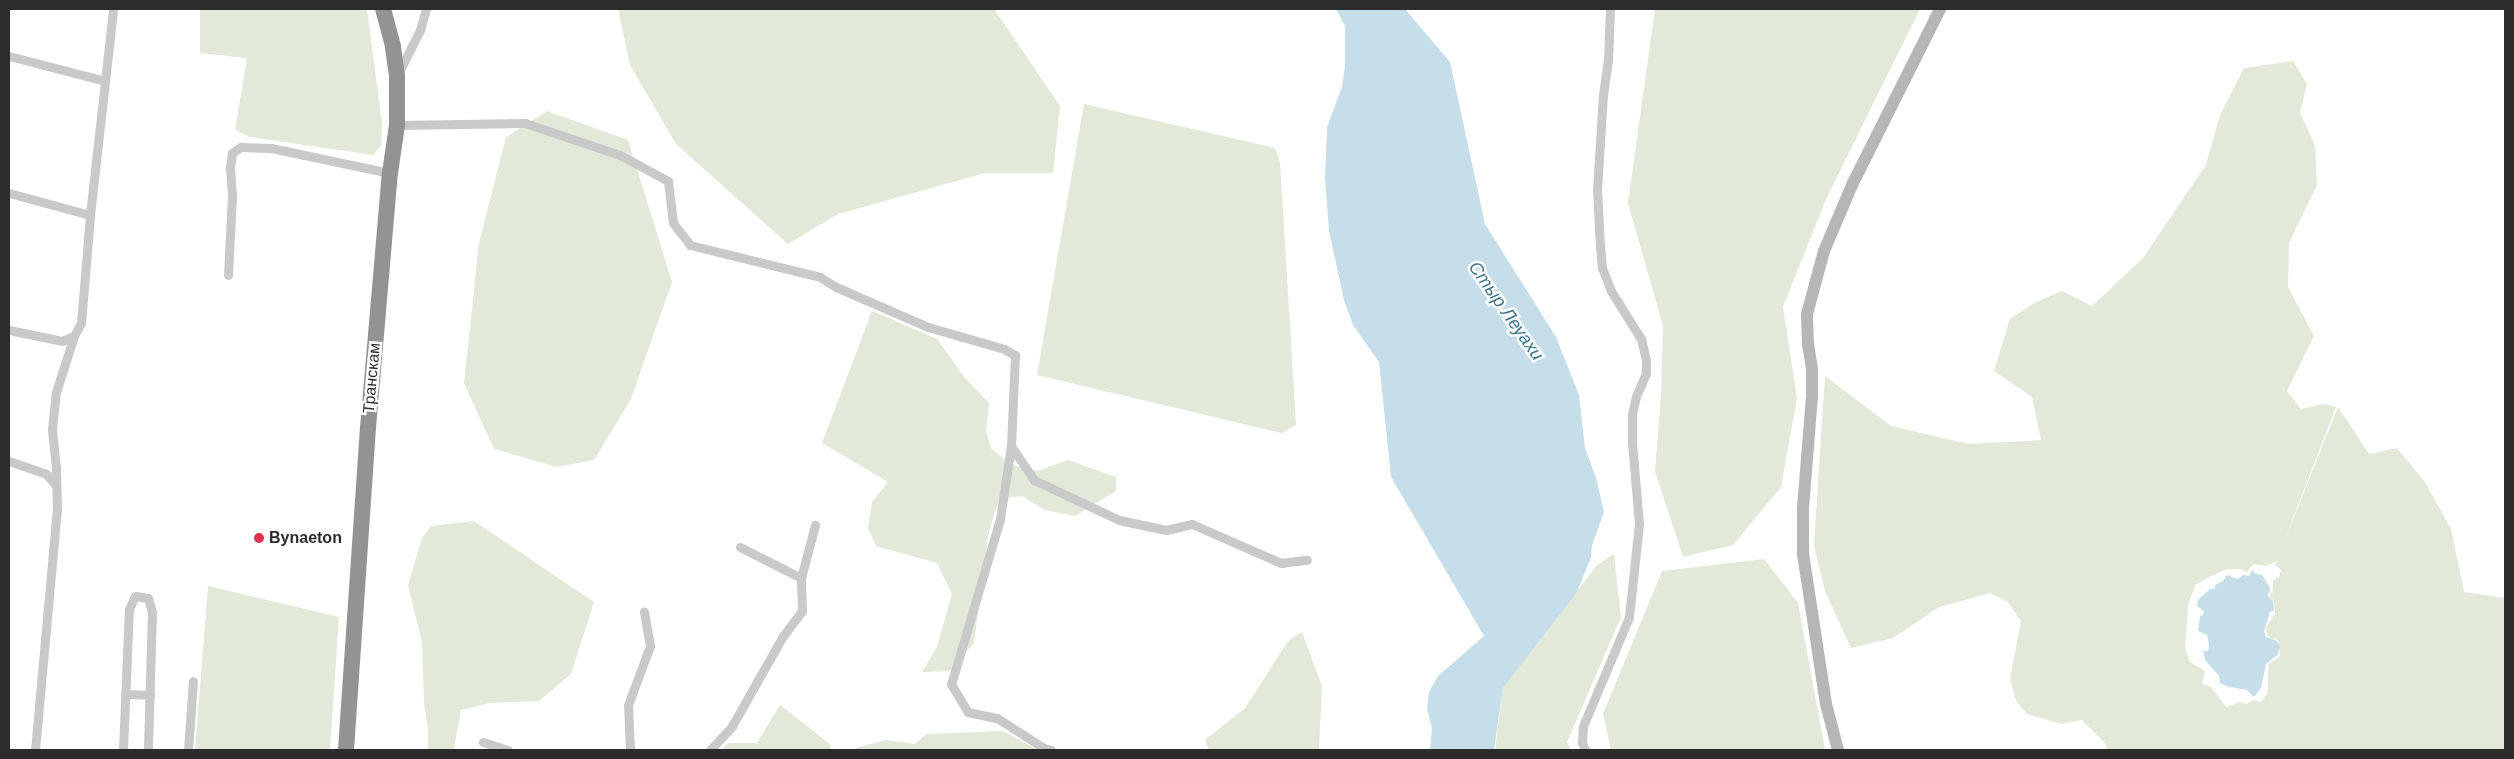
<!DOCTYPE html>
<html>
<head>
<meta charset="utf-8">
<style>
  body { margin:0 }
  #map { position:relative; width:2514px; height:759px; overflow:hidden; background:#fff; font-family:Helvetica,sans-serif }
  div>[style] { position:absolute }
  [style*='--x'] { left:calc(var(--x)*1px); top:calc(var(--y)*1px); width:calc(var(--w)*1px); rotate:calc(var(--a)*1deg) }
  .green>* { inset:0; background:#e3e9d9 }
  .water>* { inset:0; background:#c5dee9 }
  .street>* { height:9px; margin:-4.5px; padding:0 4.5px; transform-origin:4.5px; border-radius:4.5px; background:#c9c9c9 }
  .secondary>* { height:12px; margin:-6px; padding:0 6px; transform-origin:6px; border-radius:6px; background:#b6b6b6 }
  .highway>* { height:16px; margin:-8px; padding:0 8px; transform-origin:8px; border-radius:8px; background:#939393 }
  .dots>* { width:14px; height:14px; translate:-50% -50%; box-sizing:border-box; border:2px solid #fff; border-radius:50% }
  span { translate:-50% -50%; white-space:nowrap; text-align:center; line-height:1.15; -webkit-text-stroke:5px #fff; paint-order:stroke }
  .street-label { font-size:16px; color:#2c2c2c }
  .poi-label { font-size:16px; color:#2c2c2c; font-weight:700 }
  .left { translate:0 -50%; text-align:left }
  .water-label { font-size:18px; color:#3d738a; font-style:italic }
  .frame { position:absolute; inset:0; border:10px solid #2c2c2c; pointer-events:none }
</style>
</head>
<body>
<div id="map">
  <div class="green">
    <div style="clip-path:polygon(200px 9px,367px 9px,382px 123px,381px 146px,373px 155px,250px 137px,235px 130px,247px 58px,200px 53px)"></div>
    <div style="clip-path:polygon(618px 9px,994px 9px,1060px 106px,1053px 173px,985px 173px,838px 214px,788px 244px,676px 144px,630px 65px)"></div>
    <div style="clip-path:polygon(1655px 9px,1920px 9px,1827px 197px,1783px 307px,1797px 398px,1781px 487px,1733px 545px,1683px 557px,1655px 471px,1661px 395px,1663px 326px,1628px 203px)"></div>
    <div style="clip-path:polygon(evenodd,2293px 61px,2307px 84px,2300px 113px,2315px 145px,2317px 185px,2289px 243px,2288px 287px,2314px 336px,2287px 391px,2301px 409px,2323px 404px,2336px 407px,2280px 552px,2338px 407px,2369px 454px,2397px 448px,2425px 482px,2451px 529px,2464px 592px,2505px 598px,2505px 750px,2107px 750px,2106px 744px,2082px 720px,2061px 724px,2027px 714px,2016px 701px,2010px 679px,2021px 621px,2008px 602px,1990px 593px,1939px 607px,1893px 638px,1851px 648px,1825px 591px,1814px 545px,1825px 376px,1891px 426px,1969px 444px,2041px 440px,2032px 397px,1994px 371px,2010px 319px,2034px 303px,2062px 291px,2092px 306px,2143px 258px,2206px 165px,2220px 115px,2244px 68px,2293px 61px,2277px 561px,2275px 565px,2281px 570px,2279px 577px,2273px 580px,2273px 590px,2269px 596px,2274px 601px,2275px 614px,2266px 627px,2267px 635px,2271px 639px,2278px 640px,2280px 656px,2269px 664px,2267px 694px,2261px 702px,2254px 700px,2246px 704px,2239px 702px,2226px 707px,2211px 687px,2202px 684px,2205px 671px,2190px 662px,2185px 647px,2188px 605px,2195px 585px,2211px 576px,2228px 569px,2240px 569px,2247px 572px,2253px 564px,2266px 566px,2277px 561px)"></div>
    <div style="clip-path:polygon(1084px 104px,1275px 148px,1280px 162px,1296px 425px,1282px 433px,1037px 375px)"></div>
    <div style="clip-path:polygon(547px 111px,628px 140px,672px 282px,631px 399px,594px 460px,557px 467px,494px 449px,464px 383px,479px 243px,506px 137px)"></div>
    <div style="clip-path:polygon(872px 311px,937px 339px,965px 378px,989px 403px,986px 431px,991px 448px,1009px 464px,1038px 471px,1068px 460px,1116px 477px,1116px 491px,1075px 516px,1045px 510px,1022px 496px,999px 499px,988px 535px,974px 643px,950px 671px,922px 672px,937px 647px,952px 594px,937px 563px,876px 546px,868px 528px,872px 502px,888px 482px,822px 443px)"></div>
    <div style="clip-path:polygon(474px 521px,594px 602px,571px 674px,539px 701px,490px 703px,461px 710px,454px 748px,458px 750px,428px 750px,428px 730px,424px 703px,422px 642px,408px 585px,422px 538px,431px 526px)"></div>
    <div style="clip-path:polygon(1614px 554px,1621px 617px,1567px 742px,1571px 750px,1495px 750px,1503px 688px,1597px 565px)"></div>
    <div style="clip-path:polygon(1764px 559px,1798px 603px,1825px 750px,1611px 750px,1603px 714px,1662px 571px)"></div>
    <div style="clip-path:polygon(208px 586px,339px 617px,330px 750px,195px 750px)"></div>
    <div style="clip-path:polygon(1302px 632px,1322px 686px,1319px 750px,1209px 750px,1205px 740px,1245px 708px,1289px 640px)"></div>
    <div style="clip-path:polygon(780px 705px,830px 744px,831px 750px,722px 750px,728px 743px,757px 743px)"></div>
    <div style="clip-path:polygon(1003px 731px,1038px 750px,856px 750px,856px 748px,885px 740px,915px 744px,926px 734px)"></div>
  </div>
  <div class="water">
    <div style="clip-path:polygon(1336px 9px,1405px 9px,1450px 62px,1485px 224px,1556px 337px,1579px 395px,1585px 448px,1596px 478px,1604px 512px,1592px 545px,1591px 557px,1577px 592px,1503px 688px,1494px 750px,1430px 750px,1432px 728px,1427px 709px,1429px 692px,1438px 676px,1484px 636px,1391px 477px,1379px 362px,1353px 325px,1344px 300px,1329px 231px,1325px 178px,1327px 127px,1342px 87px,1345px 66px,1345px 26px)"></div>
    <div style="clip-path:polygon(2253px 569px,2254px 573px,2262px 575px,2270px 588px,2268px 596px,2273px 601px,2274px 610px,2270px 612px,2264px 631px,2266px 637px,2277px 641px,2280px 647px,2277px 655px,2266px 664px,2261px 687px,2254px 697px,2247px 690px,2229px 687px,2220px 683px,2219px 676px,2205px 660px,2203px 651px,2208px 651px,2209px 644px,2207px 635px,2198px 631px,2200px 616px,2203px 615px,2204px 611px,2197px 606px,2198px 600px,2210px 589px,2215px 589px,2215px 585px,2223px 581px,2226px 576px,2230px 575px,2231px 577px,2237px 579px,2244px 575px,2249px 576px)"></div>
  </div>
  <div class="street">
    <div style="--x:9;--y:56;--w:99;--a:14.6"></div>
    <div style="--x:398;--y:74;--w:49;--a:-63.4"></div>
    <div style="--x:420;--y:30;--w:22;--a:-74"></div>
    <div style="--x:397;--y:125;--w:128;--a:-0.9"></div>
    <div style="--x:525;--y:123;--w:100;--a:18.6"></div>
    <div style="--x:620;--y:155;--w:55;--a:28.4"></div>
    <div style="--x:668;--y:181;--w:42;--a:83.2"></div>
    <div style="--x:673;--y:223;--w:28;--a:52"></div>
    <div style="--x:690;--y:245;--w:134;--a:13.8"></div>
    <div style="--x:820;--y:277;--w:19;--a:32"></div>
    <div style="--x:836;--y:287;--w:100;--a:23.5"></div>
    <div style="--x:928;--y:327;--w:79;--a:16.1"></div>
    <div style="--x:1004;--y:349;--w:13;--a:29"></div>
    <div style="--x:1015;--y:355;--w:91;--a:92.5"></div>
    <div style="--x:1011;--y:446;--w:41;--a:55.9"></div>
    <div style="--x:1034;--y:480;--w:94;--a:25.2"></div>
    <div style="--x:1119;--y:520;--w:48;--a:12"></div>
    <div style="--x:1166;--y:530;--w:27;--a:-13"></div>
    <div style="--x:1192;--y:524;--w:97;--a:23.7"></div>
    <div style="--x:1281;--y:563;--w:26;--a:-7"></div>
    <div style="--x:9;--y:193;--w:84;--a:15.2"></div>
    <div style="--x:228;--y:275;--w:79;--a:-87.1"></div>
    <div style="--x:232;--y:196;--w:28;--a:-94"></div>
    <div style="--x:230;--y:168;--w:15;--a:-82"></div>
    <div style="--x:232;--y:153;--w:11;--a:-34"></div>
    <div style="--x:241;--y:147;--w:30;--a:2"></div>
    <div style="--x:271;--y:148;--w:122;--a:11.9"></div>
    <div style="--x:9;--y:330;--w:54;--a:11.7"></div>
    <div style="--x:62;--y:341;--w:13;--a:-23"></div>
    <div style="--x:74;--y:336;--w:15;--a:-62"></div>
    <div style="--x:81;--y:323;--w:108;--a:-85.2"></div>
    <div style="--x:90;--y:215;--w:207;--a:-83.6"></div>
    <div style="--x:1011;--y:446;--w:74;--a:98.6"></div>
    <div style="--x:1000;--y:519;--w:172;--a:106.5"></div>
    <div style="--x:951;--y:684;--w:33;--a:59"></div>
    <div style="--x:968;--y:712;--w:30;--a:12"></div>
    <div style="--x:997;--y:718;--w:56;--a:32.6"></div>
    <div style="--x:1044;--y:748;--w:7;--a:16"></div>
    <div style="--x:9;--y:461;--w:39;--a:19"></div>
    <div style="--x:46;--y:474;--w:15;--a:48"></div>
    <div style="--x:740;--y:547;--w:68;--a:26.9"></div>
    <div style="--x:125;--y:694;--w:25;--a:2"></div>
    <div style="--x:483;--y:742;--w:26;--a:18"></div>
    <div style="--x:35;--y:750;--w:241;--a:-84.8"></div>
    <div style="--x:57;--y:510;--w:42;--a:-91.4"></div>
    <div style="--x:56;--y:468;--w:39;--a:-96"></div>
    <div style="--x:52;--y:429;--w:37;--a:-84"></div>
    <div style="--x:56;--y:392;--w:59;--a:-72.2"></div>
    <div style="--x:123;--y:750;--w:141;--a:-87.6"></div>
    <div style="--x:129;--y:609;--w:14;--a:-65"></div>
    <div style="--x:135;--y:596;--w:13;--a:9"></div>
    <div style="--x:148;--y:598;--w:15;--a:74"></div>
    <div style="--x:152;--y:612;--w:138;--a:91.7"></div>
    <div style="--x:188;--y:750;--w:69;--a:-85.9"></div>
    <div style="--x:630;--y:750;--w:45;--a:-92.5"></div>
    <div style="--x:628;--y:705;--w:63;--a:-69.6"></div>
    <div style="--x:650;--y:646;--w:35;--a:-100"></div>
    <div style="--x:710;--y:750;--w:33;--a:-47"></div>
    <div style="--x:732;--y:726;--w:103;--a:-60.5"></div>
    <div style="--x:783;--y:636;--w:31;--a:-53"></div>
    <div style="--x:802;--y:611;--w:33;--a:-92"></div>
    <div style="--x:801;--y:578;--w:55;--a:-75.2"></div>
    <div style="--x:1585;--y:750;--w:9;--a:-111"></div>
    <div style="--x:1582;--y:742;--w:16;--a:-86"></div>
    <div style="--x:1583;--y:726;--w:118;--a:-67.1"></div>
    <div style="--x:1629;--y:617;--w:94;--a:-83.9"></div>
    <div style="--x:1639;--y:524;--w:82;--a:-94.9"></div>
    <div style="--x:1632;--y:442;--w:28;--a:-90"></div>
    <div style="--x:1632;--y:414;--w:18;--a:-77"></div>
    <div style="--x:1636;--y:396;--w:24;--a:-66"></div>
    <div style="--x:1646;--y:374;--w:14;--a:-90"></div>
    <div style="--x:1646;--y:360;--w:22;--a:-103"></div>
    <div style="--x:1641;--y:339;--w:57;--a:-122"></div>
    <div style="--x:1611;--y:291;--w:25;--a:-111"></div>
    <div style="--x:1602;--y:268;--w:21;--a:-95"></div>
    <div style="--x:1600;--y:247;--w:57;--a:-93"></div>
    <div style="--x:1597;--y:190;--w:95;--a:-86.4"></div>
    <div style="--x:1603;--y:95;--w:34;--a:-82"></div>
    <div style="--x:1608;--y:61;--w:52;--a:-87.8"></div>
  </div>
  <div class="secondary">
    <div style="--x:1838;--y:750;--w:48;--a:-104.6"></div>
    <div style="--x:1826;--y:704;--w:152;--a:-98.7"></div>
    <div style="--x:1803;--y:554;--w:46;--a:-90"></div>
    <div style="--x:1803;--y:508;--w:113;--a:-85.4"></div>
    <div style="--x:1812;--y:395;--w:26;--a:-90"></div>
    <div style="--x:1812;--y:369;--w:24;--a:-99"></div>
    <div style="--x:1808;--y:345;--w:31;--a:-92"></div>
    <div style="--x:1807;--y:314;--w:65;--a:-74.9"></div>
    <div style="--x:1824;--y:251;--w:72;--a:-67"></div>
    <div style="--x:1852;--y:185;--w:197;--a:-63.4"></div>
  </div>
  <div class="highway">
    <div style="--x:346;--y:750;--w:323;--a:-86.1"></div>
    <div style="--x:368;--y:428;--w:256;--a:-85.1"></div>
    <div style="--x:390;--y:173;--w:49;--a:-81.7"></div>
    <div style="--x:397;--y:125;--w:49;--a:-90"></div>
    <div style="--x:397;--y:76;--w:30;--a:-98"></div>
    <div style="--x:393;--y:46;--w:38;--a:-105"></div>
  </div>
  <div class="dots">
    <div style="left:259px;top:538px;background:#df314e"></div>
  </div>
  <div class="street-label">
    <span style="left:372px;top:378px;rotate:-85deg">Транскам</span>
  </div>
  <div class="poi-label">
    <span class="left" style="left:269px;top:538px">Bynaeton</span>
  </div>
  <div class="water-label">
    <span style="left:1506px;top:311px;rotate:55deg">Стыр Леуахи</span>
  </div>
  <div class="frame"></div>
</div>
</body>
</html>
